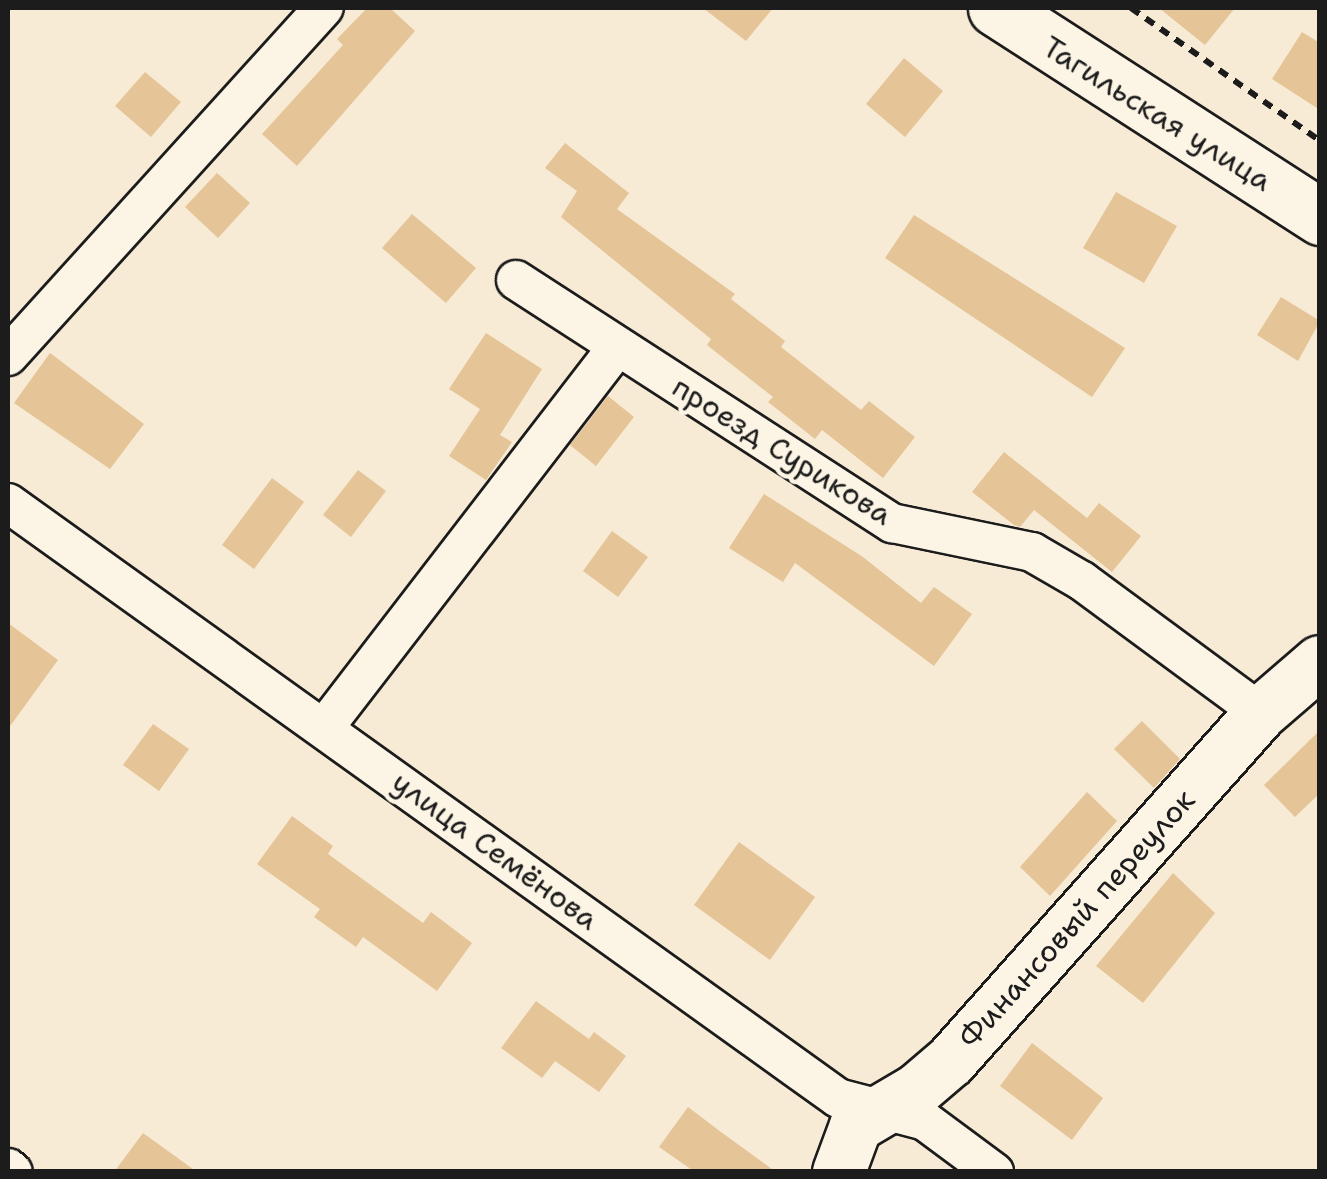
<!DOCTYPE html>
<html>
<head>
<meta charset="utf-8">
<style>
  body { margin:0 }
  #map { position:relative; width:1327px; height:1179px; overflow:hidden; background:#f7ebd5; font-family:"Shantell Sans",sans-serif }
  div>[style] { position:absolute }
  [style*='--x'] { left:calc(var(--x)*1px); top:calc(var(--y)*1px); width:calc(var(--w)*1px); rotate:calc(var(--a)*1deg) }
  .building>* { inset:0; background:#e5c497 }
  .path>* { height:6px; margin-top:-3px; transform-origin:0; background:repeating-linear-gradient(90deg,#1c1c1c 0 10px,transparent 0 18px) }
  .roads { filter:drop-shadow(2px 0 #1c1c1c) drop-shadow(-2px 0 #1c1c1c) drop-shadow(0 2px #1c1c1c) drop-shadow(0 -2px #1c1c1c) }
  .street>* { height:38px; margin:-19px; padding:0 19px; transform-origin:19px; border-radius:19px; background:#fcf5e5 }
  .secondary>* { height:52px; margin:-26px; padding:0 26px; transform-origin:26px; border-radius:26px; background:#fcf5e5 }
  .primary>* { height:55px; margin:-27.5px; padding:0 27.5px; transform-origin:27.5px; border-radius:27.5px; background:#fcf5e5 }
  span { translate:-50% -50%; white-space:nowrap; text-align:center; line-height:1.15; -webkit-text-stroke:9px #fcf5e5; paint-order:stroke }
  .street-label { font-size:30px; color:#1c1c1c }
  .frame { position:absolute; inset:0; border:10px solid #1c1c1c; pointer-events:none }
</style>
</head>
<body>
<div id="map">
  <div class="building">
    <div style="clip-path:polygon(367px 8px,390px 8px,415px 31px,297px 166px,262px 134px,343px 45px,337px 39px)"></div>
    <div style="clip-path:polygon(703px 8px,773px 8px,746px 41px)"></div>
    <div style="clip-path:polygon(1159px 8px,1235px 8px,1205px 45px)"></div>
    <div style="clip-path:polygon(1302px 32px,1320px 43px,1320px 110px,1272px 79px)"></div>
    <div style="clip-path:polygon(904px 58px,943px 91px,905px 137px,866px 104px)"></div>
    <div style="clip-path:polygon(145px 72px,181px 102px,151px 137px,115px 106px)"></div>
    <div style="clip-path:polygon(565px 143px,629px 193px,617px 209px,735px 294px,731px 299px,785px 341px,781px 347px,861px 410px,869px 401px,915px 437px,883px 478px,822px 430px,815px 439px,768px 402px,773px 397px,707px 345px,711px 339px,561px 217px,577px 191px,545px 168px)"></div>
    <div style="clip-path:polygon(217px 173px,250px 203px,218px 238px,185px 207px)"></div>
    <div style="clip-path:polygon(1116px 192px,1177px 226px,1144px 283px,1083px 248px)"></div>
    <div style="clip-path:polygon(412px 214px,476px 268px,446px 303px,382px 248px)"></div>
    <div style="clip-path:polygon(914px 215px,1125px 348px,1092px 397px,885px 258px)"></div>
    <div style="clip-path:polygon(1281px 297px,1320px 321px,1298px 361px,1257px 335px)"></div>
    <div style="clip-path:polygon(486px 333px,542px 369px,500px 435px,512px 442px,486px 480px,449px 456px,480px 409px,449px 389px)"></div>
    <div style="clip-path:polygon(50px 353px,144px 424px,110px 469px,14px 403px)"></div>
    <div style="clip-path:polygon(608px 396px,634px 417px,596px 466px,570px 445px)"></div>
    <div style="clip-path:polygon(1004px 452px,1087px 518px,1099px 503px,1141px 536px,1112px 572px,1034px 510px,1020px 527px,1014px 525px,972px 492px)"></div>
    <div style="clip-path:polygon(358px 470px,386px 491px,351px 537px,323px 515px)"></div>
    <div style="clip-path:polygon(272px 478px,304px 502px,254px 569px,222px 545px)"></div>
    <div style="clip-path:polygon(764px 494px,863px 557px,921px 603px,934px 587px,972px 614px,934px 666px,795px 563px,783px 582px,729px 548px)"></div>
    <div style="clip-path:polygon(612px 531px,648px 557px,618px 597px,583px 571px)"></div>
    <div style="clip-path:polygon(8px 623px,58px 660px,8px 729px)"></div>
    <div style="clip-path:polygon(1142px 721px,1180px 759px,1154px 788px,1114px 749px)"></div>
    <div style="clip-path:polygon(153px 724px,189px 749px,159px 791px,123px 765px)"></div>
    <div style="clip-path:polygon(1320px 730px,1320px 793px,1295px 817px,1264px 785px)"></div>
    <div style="clip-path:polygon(1087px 792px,1117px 821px,1050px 896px,1020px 867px)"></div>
    <div style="clip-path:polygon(292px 816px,333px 846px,328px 854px,423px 923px,431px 912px,472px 943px,437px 991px,363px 937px,356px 947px,314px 917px,320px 909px,257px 864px)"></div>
    <div style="clip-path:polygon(739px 842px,815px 897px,770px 960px,694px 905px)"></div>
    <div style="clip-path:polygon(1173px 873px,1215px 913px,1143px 1003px,1096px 966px)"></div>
    <div style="clip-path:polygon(536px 1001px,589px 1039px,594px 1032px,626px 1056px,599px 1092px,555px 1061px,542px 1078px,501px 1048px)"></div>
    <div style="clip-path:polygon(1032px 1043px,1103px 1098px,1072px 1140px,1000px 1086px)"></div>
    <div style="clip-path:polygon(688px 1107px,721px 1132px,776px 1172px,695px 1172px,659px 1147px)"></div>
    <div style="clip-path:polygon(143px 1133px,197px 1172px,114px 1172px)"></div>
  </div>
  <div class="path">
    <div style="--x:1131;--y:8;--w:231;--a:35.1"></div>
  </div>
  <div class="roads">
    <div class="street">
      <div style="--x:516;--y:280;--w:448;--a:32.9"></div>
      <div style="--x:892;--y:523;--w:143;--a:11.7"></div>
      <div style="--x:1032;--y:552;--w:58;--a:30.1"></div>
      <div style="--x:1082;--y:581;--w:222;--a:36.4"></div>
      <div style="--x:8;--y:356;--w:470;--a:-47.8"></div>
      <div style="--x:8;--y:503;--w:1021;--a:35.64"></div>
      <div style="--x:838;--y:1098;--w:90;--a:14.8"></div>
      <div style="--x:925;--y:1121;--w:86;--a:36.5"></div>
      <div style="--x:324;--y:728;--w:480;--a:-52.4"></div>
      <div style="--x:8;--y:1168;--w:6;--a:39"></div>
    </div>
    <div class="secondary">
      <div style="--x:839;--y:1172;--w:49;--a:-69.7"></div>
      <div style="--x:856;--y:1126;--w:71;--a:-30.5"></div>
      <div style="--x:917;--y:1090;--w:45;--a:-40.5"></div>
      <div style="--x:951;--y:1061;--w:466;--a:-48.3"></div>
      <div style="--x:1261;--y:713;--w:78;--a:-40.8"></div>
    </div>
    <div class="primary">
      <div style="--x:996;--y:8;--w:386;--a:32.8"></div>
    </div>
  </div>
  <div class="street-label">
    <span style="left:1157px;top:114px;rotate:32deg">Тагильская улица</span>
    <span style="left:782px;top:451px;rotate:32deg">проезд Сурикова</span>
    <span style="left:495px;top:851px;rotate:36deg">улица Семёнова</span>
    <span style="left:1077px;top:919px;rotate:-48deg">Финансовый переулок</span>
  </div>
  <div class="frame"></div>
</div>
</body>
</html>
